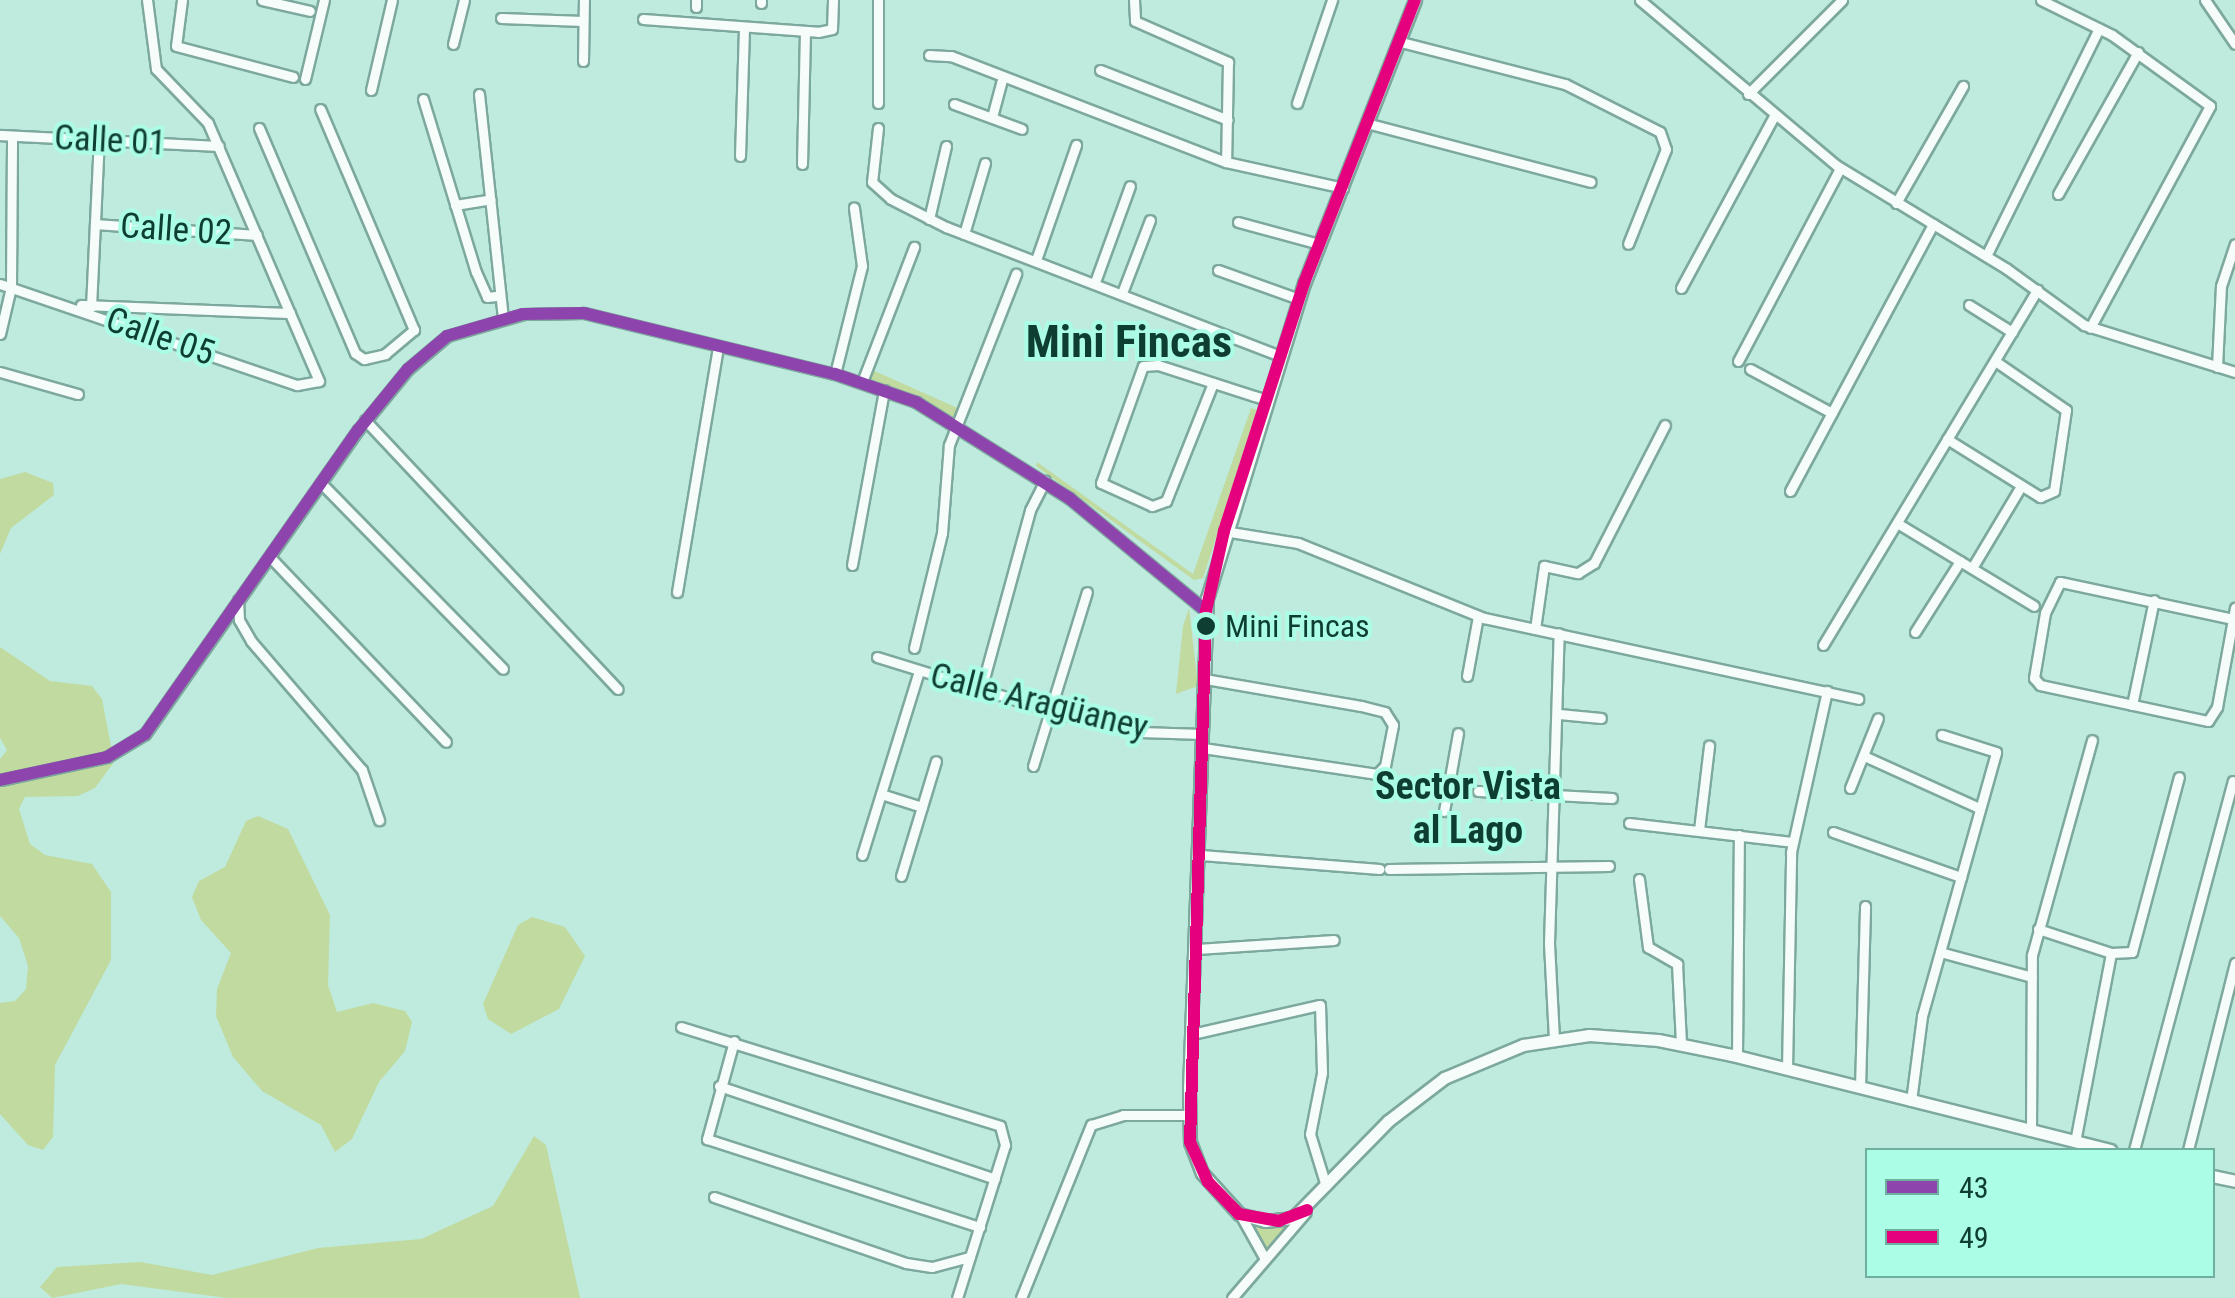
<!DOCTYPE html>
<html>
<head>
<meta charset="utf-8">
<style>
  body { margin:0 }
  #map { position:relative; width:2235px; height:1298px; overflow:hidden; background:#beebdd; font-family:"Roboto Condensed",sans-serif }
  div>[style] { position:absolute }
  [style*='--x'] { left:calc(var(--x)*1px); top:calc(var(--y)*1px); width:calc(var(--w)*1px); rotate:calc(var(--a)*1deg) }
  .green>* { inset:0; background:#c1daa0 }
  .roads { filter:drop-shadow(2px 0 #7da89d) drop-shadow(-2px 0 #7da89d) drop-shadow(0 2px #7da89d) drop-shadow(0 -2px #7da89d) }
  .street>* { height:9px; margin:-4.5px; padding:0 4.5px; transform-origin:4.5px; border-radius:4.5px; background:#f5fcfa }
  .secondary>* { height:11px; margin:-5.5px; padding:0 5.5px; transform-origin:5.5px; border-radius:5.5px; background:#f5fcfa }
  .bus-1>* { height:12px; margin:-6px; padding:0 6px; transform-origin:6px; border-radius:6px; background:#8e44ad }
  .bus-2>* { height:12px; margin:-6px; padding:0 6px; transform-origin:6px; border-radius:6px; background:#e5007d }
  .dots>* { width:28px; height:28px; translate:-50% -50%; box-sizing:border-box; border:5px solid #acfde5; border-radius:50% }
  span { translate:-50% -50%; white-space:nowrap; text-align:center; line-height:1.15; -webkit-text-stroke:8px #acfde5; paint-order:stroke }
  .bus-label { font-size:32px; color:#0e3d32 }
  .left { translate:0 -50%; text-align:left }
  .street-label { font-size:35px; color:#0e3d32 }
  .neighbourhood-label { font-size:38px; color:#0e3d32; font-weight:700 }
  .district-label { font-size:45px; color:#0e3d32; font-weight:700 }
  .legend { position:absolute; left:1865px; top:1148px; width:350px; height:130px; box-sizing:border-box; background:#acfde5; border:2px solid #6db09d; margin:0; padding:12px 18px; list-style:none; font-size:30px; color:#0e3d32 }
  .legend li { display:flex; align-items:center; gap:20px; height:50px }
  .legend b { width:50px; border:2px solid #6db09d }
</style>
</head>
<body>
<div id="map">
  <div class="green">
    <div style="clip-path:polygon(870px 369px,962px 410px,959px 419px,867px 378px)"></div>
    <div style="clip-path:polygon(1251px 408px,1257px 410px,1203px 578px,1194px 580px,1036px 466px,1037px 462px,1193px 574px)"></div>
    <div style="clip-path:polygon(25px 472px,53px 483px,54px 495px,11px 528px,0 554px,0 479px)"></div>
    <div style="clip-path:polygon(1189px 608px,1198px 686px,1176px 694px,1183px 626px)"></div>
    <div style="clip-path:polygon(0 647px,50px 681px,92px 686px,102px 699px,114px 762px,95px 788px,78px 796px,25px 797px,19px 809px,30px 844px,45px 855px,92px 864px,111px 892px,111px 960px,55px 1065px,53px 1137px,43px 1150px,28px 1145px,0 1114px,0 1003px,15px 1001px,26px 989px,28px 966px,19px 938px,0 916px,0 759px,7px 750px,0 738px)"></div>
    <div style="clip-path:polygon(258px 816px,288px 829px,330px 915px,328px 985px,337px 1012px,373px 1003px,405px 1011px,412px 1022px,405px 1051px,379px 1082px,352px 1139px,335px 1152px,321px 1125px,262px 1091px,233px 1057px,216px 1016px,217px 989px,231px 953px,201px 920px,192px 897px,199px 881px,225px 867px,246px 821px)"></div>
    <div style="clip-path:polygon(532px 917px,565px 927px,585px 956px,559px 1009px,511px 1034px,488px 1019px,483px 1004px,518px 925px)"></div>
    <div style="clip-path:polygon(534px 1136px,546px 1145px,580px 1298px,227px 1298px,121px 1284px,52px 1298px,40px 1287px,57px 1267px,140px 1262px,212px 1275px,318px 1248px,421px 1239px,493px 1206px)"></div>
    <div style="clip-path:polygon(1307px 1210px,1265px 1259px,1239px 1214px,1251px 1218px)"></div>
  </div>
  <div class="roads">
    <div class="street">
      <div style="--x:182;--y:0;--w:46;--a:97.4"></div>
      <div style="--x:176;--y:46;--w:121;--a:14.8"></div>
      <div style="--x:262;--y:0;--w:49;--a:12.9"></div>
      <div style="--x:1134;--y:0;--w:21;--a:87"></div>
      <div style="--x:1135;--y:21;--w:102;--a:23.8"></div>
      <div style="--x:1228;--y:62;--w:100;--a:91.1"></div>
      <div style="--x:1640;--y:0;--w:256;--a:40.1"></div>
      <div style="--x:1836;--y:165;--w:200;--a:31.3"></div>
      <div style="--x:2007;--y:269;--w:95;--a:36"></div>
      <div style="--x:2084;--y:325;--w:158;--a:17.3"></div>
      <div style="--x:2041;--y:0;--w:79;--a:26.2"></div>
      <div style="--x:2112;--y:35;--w:121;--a:35.9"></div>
      <div style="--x:2210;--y:106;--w:252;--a:118.4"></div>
      <div style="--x:2205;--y:0;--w:53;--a:55.7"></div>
      <div style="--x:761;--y:3;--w:3;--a:-90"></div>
      <div style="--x:696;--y:7;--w:7;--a:-90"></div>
      <div style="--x:501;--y:18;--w:82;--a:2.1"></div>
      <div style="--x:643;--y:19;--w:175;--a:4.2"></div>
      <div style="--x:818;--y:32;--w:14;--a:-12"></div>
      <div style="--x:832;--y:29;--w:29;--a:-88"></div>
      <div style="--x:1401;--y:42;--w:169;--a:14.4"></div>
      <div style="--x:1565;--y:84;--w:106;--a:26.8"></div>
      <div style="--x:1660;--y:132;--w:18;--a:71"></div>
      <div style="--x:1666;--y:149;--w:102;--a:111.8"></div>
      <div style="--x:453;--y:44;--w:45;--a:-76"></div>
      <div style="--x:929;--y:55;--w:22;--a:3"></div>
      <div style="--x:951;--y:56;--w:295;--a:21.1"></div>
      <div style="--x:1226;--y:162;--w:120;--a:12.5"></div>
      <div style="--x:583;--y:61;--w:61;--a:-89.1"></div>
      <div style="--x:1100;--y:70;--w:137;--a:21.3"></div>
      <div style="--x:305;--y:79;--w:81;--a:-76.5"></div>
      <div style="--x:371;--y:90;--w:92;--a:-76.9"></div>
      <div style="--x:479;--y:94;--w:225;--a:83.9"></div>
      <div style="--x:1748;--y:94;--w:133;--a:-45"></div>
      <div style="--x:423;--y:99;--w:181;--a:73"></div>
      <div style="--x:476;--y:272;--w:27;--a:66"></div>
      <div style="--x:487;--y:297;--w:9;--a:-6"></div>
      <div style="--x:878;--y:103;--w:103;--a:-90"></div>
      <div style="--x:1297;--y:103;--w:109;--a:-71.2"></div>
      <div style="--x:954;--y:104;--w:72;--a:20.2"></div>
      <div style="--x:992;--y:117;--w:42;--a:-75"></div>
      <div style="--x:1370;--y:124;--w:228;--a:14.7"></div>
      <div style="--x:259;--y:128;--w:245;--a:66.9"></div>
      <div style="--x:355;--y:353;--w:11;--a:34"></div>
      <div style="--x:364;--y:359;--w:22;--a:-13"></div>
      <div style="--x:385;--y:354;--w:38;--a:-40"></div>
      <div style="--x:414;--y:330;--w:240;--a:-113"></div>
      <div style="--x:878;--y:128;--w:54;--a:96.3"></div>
      <div style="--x:872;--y:182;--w:25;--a:42"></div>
      <div style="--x:891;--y:199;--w:62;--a:27"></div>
      <div style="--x:946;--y:227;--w:358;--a:21.1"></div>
      <div style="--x:0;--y:135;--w:219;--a:2.9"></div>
      <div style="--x:740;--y:156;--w:129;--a:-88.2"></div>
      <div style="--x:802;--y:164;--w:132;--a:-88.7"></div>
      <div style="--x:2058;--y:194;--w:163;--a:-60.6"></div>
      <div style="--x:1896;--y:203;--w:135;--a:-60.2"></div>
      <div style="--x:455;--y:205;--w:36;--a:-9"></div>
      <div style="--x:929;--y:219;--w:75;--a:-76.9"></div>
      <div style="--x:1238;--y:222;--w:84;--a:15.2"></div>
      <div style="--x:95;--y:224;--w:162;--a:3.9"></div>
      <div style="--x:964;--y:234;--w:74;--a:-73.5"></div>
      <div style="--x:1986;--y:256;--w:254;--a:-63.6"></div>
      <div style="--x:1036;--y:260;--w:122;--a:-70.8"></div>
      <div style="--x:1218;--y:270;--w:86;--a:19.7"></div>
      <div style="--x:1095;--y:282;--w:102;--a:-70"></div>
      <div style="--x:0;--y:284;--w:314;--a:18.8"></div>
      <div style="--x:297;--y:385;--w:22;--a:-10"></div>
      <div style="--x:319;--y:381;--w:281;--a:-113.3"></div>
      <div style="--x:208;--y:123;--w:75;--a:-133.9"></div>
      <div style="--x:156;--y:69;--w:70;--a:-97.4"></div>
      <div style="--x:1681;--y:288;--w:196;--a:-61.6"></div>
      <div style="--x:1122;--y:293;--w:78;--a:-69"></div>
      <div style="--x:81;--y:305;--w:209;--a:2.2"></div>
      <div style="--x:1969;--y:305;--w:51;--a:32.1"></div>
      <div style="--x:91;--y:307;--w:167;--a:-87.3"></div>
      <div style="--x:0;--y:334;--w:48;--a:-76.8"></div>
      <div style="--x:11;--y:287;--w:151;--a:-89.6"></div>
      <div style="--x:1738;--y:361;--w:218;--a:-62.1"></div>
      <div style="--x:2217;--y:367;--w:81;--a:-87.2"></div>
      <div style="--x:2221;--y:286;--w:44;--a:-71.6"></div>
      <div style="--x:1750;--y:369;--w:93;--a:28.2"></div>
      <div style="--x:0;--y:372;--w:81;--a:15.8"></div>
      <div style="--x:835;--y:374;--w:111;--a:-76"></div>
      <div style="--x:862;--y:266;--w:59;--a:-97.9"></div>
      <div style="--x:862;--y:382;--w:145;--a:-68.9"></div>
      <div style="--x:1213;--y:383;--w:127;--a:111.7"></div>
      <div style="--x:1166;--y:501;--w:15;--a:160"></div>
      <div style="--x:1152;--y:506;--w:56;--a:-155.7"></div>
      <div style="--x:1101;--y:483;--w:124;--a:-70.3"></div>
      <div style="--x:1143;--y:366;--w:15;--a:-4"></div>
      <div style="--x:1158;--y:365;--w:101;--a:17.9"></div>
      <div style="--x:1254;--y:396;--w:7;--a:16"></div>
      <div style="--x:1261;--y:398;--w:5;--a:22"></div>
      <div style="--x:365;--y:420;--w:369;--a:46.8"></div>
      <div style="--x:1947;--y:439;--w:110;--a:31.9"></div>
      <div style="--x:2040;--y:497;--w:15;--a:-23"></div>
      <div style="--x:2054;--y:491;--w:82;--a:-81.6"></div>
      <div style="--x:2066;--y:410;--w:86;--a:-145.4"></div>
      <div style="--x:321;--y:483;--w:260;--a:45.6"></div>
      <div style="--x:1790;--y:491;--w:303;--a:-61.8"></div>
      <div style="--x:1897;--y:523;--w:160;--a:31.2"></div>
      <div style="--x:1224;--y:531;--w:75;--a:9.2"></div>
      <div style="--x:1298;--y:543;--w:201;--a:22"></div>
      <div style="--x:1484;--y:618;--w:383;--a:12.2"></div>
      <div style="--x:270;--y:557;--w:255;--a:46.4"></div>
      <div style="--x:852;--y:565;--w:178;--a:-79.6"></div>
      <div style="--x:1972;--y:568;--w:96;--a:-59.1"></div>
      <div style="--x:677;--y:592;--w:249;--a:-80.5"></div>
      <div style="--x:238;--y:600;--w:20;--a:87"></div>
      <div style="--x:239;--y:620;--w:24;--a:60"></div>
      <div style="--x:251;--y:641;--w:170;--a:49.3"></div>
      <div style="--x:362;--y:770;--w:53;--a:71.2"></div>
      <div style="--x:2233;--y:619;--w:177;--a:-167.9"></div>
      <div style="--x:2060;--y:582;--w:34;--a:116"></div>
      <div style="--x:2045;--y:613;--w:66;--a:99.6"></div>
      <div style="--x:2034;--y:678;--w:9;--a:49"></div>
      <div style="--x:2040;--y:685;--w:172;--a:12.1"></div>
      <div style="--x:2208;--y:721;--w:17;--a:-57"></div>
      <div style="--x:2217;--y:707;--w:101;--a:-79.7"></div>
      <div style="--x:1535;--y:629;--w:64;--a:-81.9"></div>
      <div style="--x:1544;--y:566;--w:35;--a:12"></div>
      <div style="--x:1578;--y:573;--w:19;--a:-32"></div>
      <div style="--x:1594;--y:563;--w:155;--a:-62.8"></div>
      <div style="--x:1915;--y:632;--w:84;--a:-57.6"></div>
      <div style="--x:1823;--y:645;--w:415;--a:-58.9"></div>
      <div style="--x:914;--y:648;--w:118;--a:-76.3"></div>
      <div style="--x:942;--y:533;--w:88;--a:-85.5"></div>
      <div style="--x:949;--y:445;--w:184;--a:-68.6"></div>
      <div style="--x:877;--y:657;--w:193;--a:17.2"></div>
      <div style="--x:1061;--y:714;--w:81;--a:12.8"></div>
      <div style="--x:1140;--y:732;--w:63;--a:1.8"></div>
      <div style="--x:985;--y:675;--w:171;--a:-74.7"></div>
      <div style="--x:1030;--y:510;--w:33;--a:-63"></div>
      <div style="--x:1467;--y:676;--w:61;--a:-79.6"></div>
      <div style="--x:2132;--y:705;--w:107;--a:-78.2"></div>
      <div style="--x:1559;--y:714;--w:42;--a:5.4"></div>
      <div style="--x:1203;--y:748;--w:176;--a:8.5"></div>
      <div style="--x:1377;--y:774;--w:11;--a:-45"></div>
      <div style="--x:1385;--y:766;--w:42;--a:-79"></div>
      <div style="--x:1393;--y:725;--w:15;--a:-122"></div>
      <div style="--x:1385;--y:712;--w:25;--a:-166"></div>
      <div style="--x:1361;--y:706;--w:159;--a:-170.2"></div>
      <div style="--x:1864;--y:756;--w:126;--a:24.3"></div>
      <div style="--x:1033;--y:766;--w:182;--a:-72.8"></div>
      <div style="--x:0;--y:780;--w:109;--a:-12.1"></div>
      <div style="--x:107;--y:757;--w:44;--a:-31.2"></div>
      <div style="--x:145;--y:734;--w:371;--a:-55"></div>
      <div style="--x:358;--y:430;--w:79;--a:-50.7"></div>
      <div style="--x:408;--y:369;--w:51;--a:-40.2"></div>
      <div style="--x:447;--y:336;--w:79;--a:-16.1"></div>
      <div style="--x:523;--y:314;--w:61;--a:-0.9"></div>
      <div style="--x:584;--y:313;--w:258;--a:13.7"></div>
      <div style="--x:835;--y:374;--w:86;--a:19.1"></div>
      <div style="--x:916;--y:402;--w:181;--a:32.1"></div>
      <div style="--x:1069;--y:498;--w:178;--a:39.5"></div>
      <div style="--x:1850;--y:788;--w:75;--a:-68.2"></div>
      <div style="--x:1478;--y:791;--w:134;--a:3"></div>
      <div style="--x:881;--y:794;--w:43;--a:17.6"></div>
      <div style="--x:1444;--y:811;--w:79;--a:-79.8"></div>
      <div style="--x:1629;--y:823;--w:164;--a:6.6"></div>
      <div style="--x:1699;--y:830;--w:85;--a:-83.2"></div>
      <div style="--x:1833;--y:832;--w:136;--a:19.4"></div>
      <div style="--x:862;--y:855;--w:193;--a:-72.8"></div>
      <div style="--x:1201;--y:855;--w:179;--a:4.5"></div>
      <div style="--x:1389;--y:869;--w:220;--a:-0.8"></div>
      <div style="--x:901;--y:876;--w:120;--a:-73.1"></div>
      <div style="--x:1639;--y:879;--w:69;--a:82.5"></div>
      <div style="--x:1648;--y:947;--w:34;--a:30"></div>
      <div style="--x:1677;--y:964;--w:80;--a:87.1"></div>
      <div style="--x:2038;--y:929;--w:77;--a:18.2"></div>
      <div style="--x:2111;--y:953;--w:21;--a:-3"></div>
      <div style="--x:2132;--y:952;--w:181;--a:-75"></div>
      <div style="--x:1197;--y:949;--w:137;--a:-3.8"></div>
      <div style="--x:1940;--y:952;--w:95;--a:15.2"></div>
      <div style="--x:681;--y:1027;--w:334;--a:17.2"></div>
      <div style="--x:1000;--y:1126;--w:20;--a:75"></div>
      <div style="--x:1005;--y:1145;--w:160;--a:107.4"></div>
      <div style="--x:1192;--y:1034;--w:131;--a:-12.8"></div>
      <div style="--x:1320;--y:1005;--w:68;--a:88.3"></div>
      <div style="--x:1322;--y:1073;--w:62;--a:101.1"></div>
      <div style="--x:1310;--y:1134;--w:54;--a:72.9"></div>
      <div style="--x:1554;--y:1039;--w:96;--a:-93"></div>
      <div style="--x:1549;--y:943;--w:310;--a:-88.2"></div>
      <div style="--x:734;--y:1041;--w:102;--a:105.4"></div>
      <div style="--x:707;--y:1139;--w:287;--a:17.9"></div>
      <div style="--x:1737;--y:1056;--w:221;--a:-89.5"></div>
      <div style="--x:1787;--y:1069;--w:217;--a:-88.9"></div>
      <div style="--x:1791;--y:852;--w:165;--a:-77.4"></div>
      <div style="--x:719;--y:1086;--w:291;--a:18.6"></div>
      <div style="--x:1860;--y:1088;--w:182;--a:-88.4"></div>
      <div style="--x:1911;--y:1101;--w:86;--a:-82.6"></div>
      <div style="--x:1922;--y:1016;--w:274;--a:-74.3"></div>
      <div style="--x:1996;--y:752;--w:57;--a:-162.5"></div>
      <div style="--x:2031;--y:1131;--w:176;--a:-89.7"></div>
      <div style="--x:2032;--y:955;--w:223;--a:-74.4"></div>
      <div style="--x:2075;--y:1142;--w:192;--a:-79.2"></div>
      <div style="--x:2134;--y:1150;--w:382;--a:-75"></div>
      <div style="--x:2188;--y:1150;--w:193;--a:-75.9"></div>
      <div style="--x:714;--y:1197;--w:203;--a:19"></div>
      <div style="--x:906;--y:1263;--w:26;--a:9"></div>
      <div style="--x:932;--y:1267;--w:39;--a:-15"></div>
      <div style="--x:1241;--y:1216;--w:49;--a:60.8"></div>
      <div style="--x:1021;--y:1298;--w:187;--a:-68"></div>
      <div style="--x:1091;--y:1125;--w:34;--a:-17"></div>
      <div style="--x:1123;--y:1115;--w:66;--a:0"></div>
      <div style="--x:1232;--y:1298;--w:113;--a:-49.3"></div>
    </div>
    <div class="secondary">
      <div style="--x:1415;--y:0;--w:304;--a:111.4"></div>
      <div style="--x:1304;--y:283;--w:330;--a:107.1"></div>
      <div style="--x:1207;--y:598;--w:489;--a:92.1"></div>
      <div style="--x:1189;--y:1087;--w:55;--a:89"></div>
      <div style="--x:1190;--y:1142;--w:33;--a:69"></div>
      <div style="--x:1202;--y:1173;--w:55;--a:47.9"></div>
      <div style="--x:1239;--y:1214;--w:27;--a:15"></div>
      <div style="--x:1265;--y:1221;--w:28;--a:-6"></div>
      <div style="--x:1293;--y:1218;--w:136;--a:-45.6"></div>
      <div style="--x:1388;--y:1121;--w:71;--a:-37.5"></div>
      <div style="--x:1444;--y:1078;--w:86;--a:-22.7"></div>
      <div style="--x:1523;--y:1045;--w:67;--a:-8.6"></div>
      <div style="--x:1589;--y:1035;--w:69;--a:4.1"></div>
      <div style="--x:1658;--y:1040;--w:76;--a:11.5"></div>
      <div style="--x:1732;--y:1055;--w:390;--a:14.1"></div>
      <div style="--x:2212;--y:1176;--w:24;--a:12"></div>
    </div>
  </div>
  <div class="bus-1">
    <div style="--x:0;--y:780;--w:109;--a:-12.1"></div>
    <div style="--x:107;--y:757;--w:44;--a:-31.2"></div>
    <div style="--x:145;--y:734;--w:371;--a:-55"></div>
    <div style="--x:358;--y:430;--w:79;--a:-50.7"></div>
    <div style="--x:408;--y:369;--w:51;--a:-40.2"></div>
    <div style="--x:447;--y:336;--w:79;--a:-16.1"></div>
    <div style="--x:523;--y:314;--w:61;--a:-0.9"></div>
    <div style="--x:584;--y:313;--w:258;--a:13.7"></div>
    <div style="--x:835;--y:374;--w:86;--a:19.1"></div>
    <div style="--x:916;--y:402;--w:181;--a:32.1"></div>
    <div style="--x:1069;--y:498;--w:178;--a:39.5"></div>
  </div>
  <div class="bus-2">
    <div style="--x:1307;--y:1210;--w:30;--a:159"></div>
    <div style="--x:1279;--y:1221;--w:41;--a:-170.1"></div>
    <div style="--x:1239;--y:1214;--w:45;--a:-134.1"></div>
    <div style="--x:1208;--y:1182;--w:44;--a:-114.2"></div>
    <div style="--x:1190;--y:1142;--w:531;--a:-88.27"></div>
    <div style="--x:1206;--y:611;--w:82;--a:-77.3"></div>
    <div style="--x:1224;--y:531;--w:261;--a:-72.1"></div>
    <div style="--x:1304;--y:283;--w:304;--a:-68.6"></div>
  </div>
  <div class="dots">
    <div style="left:1206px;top:626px;background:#0e3d32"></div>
  </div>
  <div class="bus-label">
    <span class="left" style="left:1225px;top:626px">Mini Fincas</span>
  </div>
  <div class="street-label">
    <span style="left:110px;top:141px;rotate:3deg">Calle 01</span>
    <span style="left:176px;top:230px;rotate:4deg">Calle 02</span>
    <span style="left:160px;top:337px;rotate:19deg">Calle 05</span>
    <span style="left:1039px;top:702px;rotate:14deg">Calle Aragüaney</span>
  </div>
  <div class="neighbourhood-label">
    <span style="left:1468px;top:809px">Sector Vista<br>al Lago</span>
  </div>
  <div class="district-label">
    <span style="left:1129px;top:342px">Mini Fincas</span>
  </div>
  <ul class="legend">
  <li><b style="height:12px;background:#8e44ad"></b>43</li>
  <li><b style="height:12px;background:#e5007d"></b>49</li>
  </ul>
</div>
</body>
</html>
